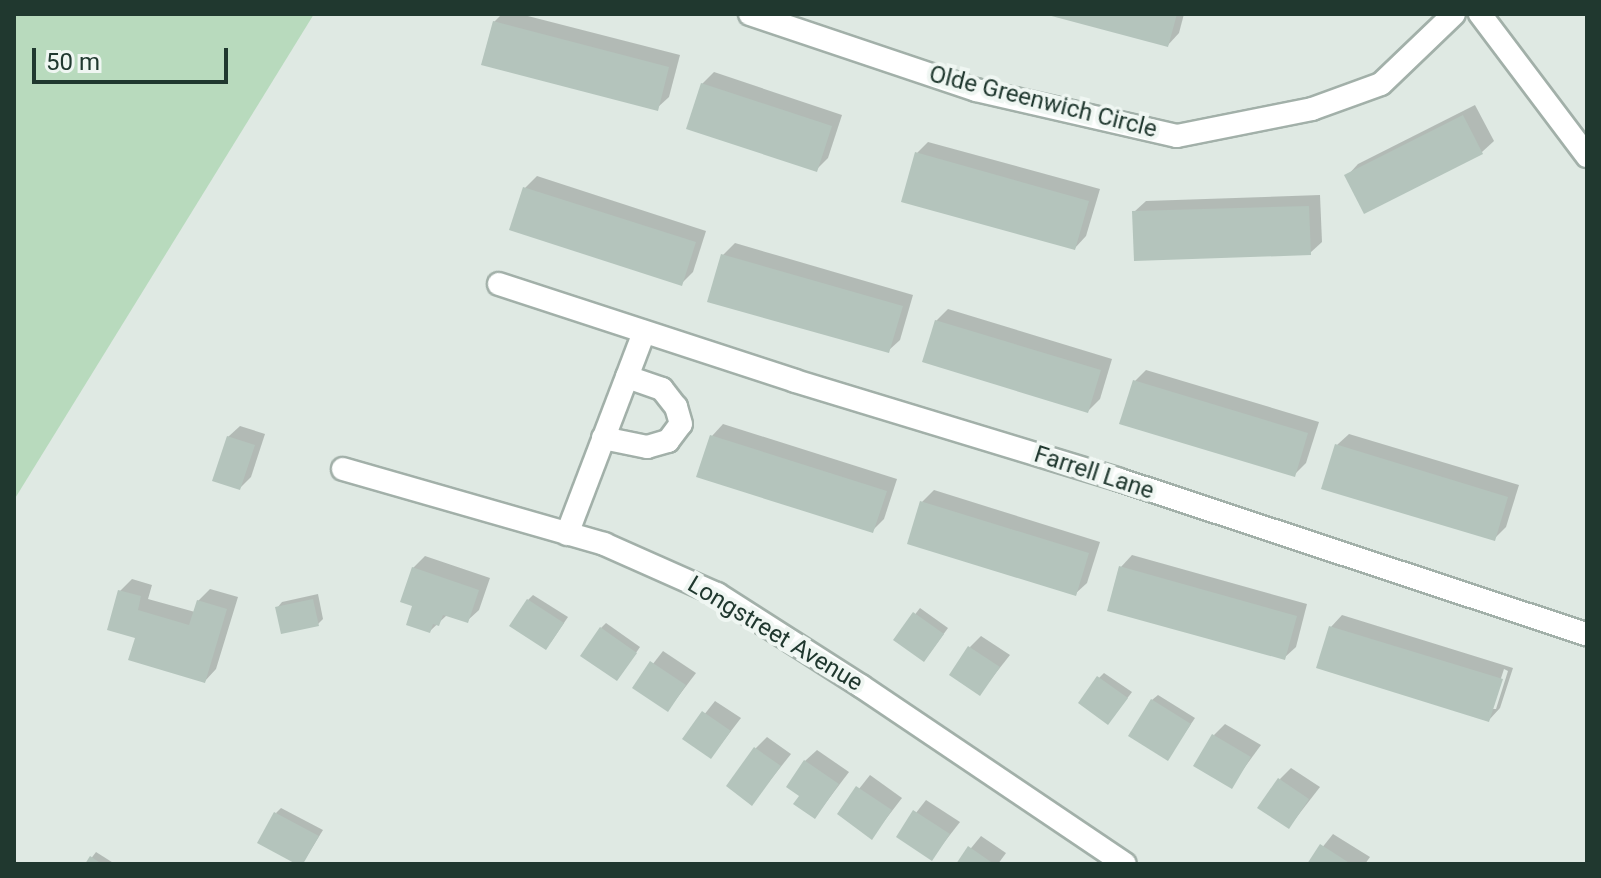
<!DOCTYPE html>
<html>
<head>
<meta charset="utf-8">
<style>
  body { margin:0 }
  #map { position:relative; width:1601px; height:878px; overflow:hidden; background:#dfe9e3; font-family:Roboto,sans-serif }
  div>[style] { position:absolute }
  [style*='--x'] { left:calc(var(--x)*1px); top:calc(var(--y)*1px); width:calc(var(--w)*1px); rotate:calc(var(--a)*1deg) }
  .green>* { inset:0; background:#b8dabd }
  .shadow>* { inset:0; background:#0003 }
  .building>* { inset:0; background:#b4c4bc }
  .roads { filter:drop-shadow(2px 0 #a2b0a9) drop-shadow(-2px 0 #a2b0a9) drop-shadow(0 2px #a2b0a9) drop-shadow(0 -2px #a2b0a9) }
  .street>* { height:22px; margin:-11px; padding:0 11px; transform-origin:11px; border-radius:11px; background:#fff }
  span { translate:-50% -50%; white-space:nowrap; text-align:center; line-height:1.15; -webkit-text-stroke:8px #eff6f2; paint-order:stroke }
  .street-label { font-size:24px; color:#20382f }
  .frame { position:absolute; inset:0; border:16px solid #20382f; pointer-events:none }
  .scale { position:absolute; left:32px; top:48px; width:196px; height:36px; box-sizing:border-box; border:4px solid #20382f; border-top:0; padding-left:10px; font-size:24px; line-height:28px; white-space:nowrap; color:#20382f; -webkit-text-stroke:6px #eff6f2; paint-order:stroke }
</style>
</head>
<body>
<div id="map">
  <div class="green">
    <div style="clip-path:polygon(14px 14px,314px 14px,14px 500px)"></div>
  </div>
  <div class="shadow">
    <div style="clip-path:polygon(502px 14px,520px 14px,680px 55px,669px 97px,657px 108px,494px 22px)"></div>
    <div style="clip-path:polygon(1048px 14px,1184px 14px,1179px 33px,1168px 45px)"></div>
    <div style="clip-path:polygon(714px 72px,842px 115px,828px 158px,816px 170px,702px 84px)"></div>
    <div style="clip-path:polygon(1475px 105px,1494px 141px,1482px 152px,1347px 176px,1358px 164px)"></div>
    <div style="clip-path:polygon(928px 142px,1100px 189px,1086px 236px,1075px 248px,917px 153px)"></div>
    <div style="clip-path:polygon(537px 176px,706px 231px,693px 272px,681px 284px,512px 229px,525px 188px)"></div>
    <div style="clip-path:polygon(1320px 195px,1322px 242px,1310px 253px,1134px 212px,1146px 201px)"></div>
    <div style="clip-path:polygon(735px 243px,913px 295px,900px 340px,888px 351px,723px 255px)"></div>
    <div style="clip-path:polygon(948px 309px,1112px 359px,1100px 399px,1088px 411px,936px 321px)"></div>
    <div style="clip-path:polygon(1146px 370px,1319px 422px,1306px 463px,1295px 474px,1134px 382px)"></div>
    <div style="clip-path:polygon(723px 424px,897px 479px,884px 519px,873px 530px,712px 436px)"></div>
    <div style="clip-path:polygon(240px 426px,265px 434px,251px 477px,240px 488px,228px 437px)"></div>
    <div style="clip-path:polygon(1349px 434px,1519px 485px,1506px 527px,1494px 539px,1337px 445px)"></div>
    <div style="clip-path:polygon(934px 490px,1100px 542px,1087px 583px,1075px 594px,922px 502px)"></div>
    <div style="clip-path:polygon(1132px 555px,1307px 604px,1296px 647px,1284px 658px,1121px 567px)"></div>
    <div style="clip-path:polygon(425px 556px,490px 578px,479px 610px,467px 621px,447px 615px,430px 631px,415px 605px,413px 568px)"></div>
    <div style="clip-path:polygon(132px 579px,152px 585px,148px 599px,195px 612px,198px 601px,210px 589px,238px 597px,216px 669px,205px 681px,137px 637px,120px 591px)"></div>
    <div style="clip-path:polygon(318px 594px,323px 619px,318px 624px,277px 608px,282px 602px)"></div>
    <div style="clip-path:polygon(533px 595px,568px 617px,551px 642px,528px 600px)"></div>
    <div style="clip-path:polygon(920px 608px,948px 628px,929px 654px,896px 639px)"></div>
    <div style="clip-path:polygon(evenodd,1342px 615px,1513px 668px,1500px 708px,1489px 720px,1331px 627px,1342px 615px,1504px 669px,1508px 671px,1496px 709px,1491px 709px,1504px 669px)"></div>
    <div style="clip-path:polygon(606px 623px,640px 647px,622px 673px,601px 628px)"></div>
    <div style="clip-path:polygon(981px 636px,1010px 655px,980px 693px,970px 647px)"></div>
    <div style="clip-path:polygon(663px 651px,696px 673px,668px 710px,635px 687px)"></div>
    <div style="clip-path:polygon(1104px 673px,1132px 692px,1113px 717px,1099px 678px)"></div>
    <div style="clip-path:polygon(1158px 695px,1195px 718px,1168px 758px,1152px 700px)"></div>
    <div style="clip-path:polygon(715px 701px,741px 718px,711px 757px,685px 739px)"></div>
    <div style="clip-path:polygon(1225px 724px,1261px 745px,1231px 786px,1214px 735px)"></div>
    <div style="clip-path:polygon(767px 737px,791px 754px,752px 803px,756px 748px)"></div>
    <div style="clip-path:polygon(817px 750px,849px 772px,815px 817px,802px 795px,805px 761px)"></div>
    <div style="clip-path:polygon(1291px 768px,1320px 787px,1289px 827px,1280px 779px)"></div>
    <div style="clip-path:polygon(870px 775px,902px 798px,872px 837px,840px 813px)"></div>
    <div style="clip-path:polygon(926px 800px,960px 822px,932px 858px,898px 836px)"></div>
    <div style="clip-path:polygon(281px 808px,323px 830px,302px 864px,276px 813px)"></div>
    <div style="clip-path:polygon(1333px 834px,1370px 857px,1365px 864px,1309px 864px)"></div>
    <div style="clip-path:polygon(981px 836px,1006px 853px,998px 864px,958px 864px)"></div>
    <div style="clip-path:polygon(96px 852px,115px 864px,87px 864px)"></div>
  </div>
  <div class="building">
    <div style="clip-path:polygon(1044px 14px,1177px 14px,1168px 47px)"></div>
    <div style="clip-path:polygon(493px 21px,669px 67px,658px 111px,481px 65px)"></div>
    <div style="clip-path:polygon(701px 83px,832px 126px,817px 172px,686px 129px)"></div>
    <div style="clip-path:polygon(1463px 115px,1483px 154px,1364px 214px,1344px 175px)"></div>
    <div style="clip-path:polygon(915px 152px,1089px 201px,1075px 250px,901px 202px)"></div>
    <div style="clip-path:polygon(523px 187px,696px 242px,682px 286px,509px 230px)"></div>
    <div style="clip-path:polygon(1309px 206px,1311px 255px,1134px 261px,1132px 211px)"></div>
    <div style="clip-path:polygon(721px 254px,903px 306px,889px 353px,707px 302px)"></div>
    <div style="clip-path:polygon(935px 320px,1101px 370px,1088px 413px,922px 362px)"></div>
    <div style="clip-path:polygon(1133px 380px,1308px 433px,1295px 477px,1119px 424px)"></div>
    <div style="clip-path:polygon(710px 435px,887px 491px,873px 533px,696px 477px)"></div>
    <div style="clip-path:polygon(227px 436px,255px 445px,240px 490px,212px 481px)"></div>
    <div style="clip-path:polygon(1335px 444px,1508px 497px,1495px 541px,1321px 489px)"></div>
    <div style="clip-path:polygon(920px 501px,1089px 553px,1076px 596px,907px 544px)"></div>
    <div style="clip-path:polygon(1119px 566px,1297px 616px,1285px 660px,1107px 611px)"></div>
    <div style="clip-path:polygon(412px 567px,479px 590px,468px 623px,443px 615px,439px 626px,433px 624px,430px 633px,406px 625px,412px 606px,400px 602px)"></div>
    <div style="clip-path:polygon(118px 590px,141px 596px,138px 610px,189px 625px,197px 600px,227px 609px,205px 683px,128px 660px,135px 638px,107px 630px)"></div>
    <div style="clip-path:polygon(313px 599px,319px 626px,281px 634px,275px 607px)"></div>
    <div style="clip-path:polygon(527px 599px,564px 623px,546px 650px,509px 626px)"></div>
    <div style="clip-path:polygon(913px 612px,944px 634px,924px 662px,893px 640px)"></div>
    <div style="clip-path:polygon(1329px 626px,1503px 679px,1489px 722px,1316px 668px)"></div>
    <div style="clip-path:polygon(600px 627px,637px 653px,617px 681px,580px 656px)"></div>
    <div style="clip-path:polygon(968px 646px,1000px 667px,980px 696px,949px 675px)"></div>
    <div style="clip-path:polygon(650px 661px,686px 685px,668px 712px,632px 688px)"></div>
    <div style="clip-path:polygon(1097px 676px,1128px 698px,1108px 725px,1078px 703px)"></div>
    <div style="clip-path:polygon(1151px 699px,1191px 724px,1168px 761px,1128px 736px)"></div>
    <div style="clip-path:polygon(702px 711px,731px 731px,711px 759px,682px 739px)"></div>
    <div style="clip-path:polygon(1212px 734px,1251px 757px,1232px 789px,1193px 766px)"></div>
    <div style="clip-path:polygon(754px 747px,781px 766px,752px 806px,726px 786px)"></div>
    <div style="clip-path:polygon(804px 760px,839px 784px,815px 819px,793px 804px,799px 796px,786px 787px)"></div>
    <div style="clip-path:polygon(1278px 778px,1309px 799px,1289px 829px,1257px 808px)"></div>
    <div style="clip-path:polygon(856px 786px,892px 810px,872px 840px,837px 814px)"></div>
    <div style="clip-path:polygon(913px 810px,950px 834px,932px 861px,896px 837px)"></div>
    <div style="clip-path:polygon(274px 812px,319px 836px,303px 864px,296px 864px,257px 843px)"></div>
    <div style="clip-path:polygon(1320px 844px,1351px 864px,1307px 864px)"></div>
    <div style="clip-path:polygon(968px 846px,994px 864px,956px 864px)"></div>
    <div style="clip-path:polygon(90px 856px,102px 864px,85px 864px)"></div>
  </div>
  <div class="roads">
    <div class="street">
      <div style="--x:750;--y:14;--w:238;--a:18.6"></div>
      <div style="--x:976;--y:90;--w:206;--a:12.9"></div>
      <div style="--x:1177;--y:136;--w:138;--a:-11.3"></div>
      <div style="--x:1312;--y:109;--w:73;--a:-19.9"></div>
      <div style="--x:1381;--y:84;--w:101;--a:-43.8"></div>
      <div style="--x:1480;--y:14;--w:178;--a:53"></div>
      <div style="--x:499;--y:284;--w:311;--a:18.1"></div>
      <div style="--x:795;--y:381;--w:337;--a:16.9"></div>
      <div style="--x:1117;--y:479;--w:495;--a:18.3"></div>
      <div style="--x:603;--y:438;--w:45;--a:11.6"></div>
      <div style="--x:647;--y:447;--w:22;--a:-16"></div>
      <div style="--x:668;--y:441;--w:21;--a:-53"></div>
      <div style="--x:681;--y:424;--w:18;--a:-106"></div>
      <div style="--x:676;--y:407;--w:23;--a:-128"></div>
      <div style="--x:662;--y:389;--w:37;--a:-161"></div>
      <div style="--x:343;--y:469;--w:272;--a:16"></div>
      <div style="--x:604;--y:544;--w:124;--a:23.9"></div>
      <div style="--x:717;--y:594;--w:171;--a:32.6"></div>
      <div style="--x:861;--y:686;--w:318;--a:34"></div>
      <div style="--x:567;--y:534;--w:216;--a:-69.1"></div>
    </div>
  </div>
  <div class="street-label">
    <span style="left:1043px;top:102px;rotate:14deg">Olde Greenwich Circle</span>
    <span style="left:1094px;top:473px;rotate:18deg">Farrell Lane</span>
    <span style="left:775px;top:634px;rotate:31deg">Longstreet Avenue</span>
  </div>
  <div class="frame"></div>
  <div class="scale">50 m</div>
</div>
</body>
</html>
